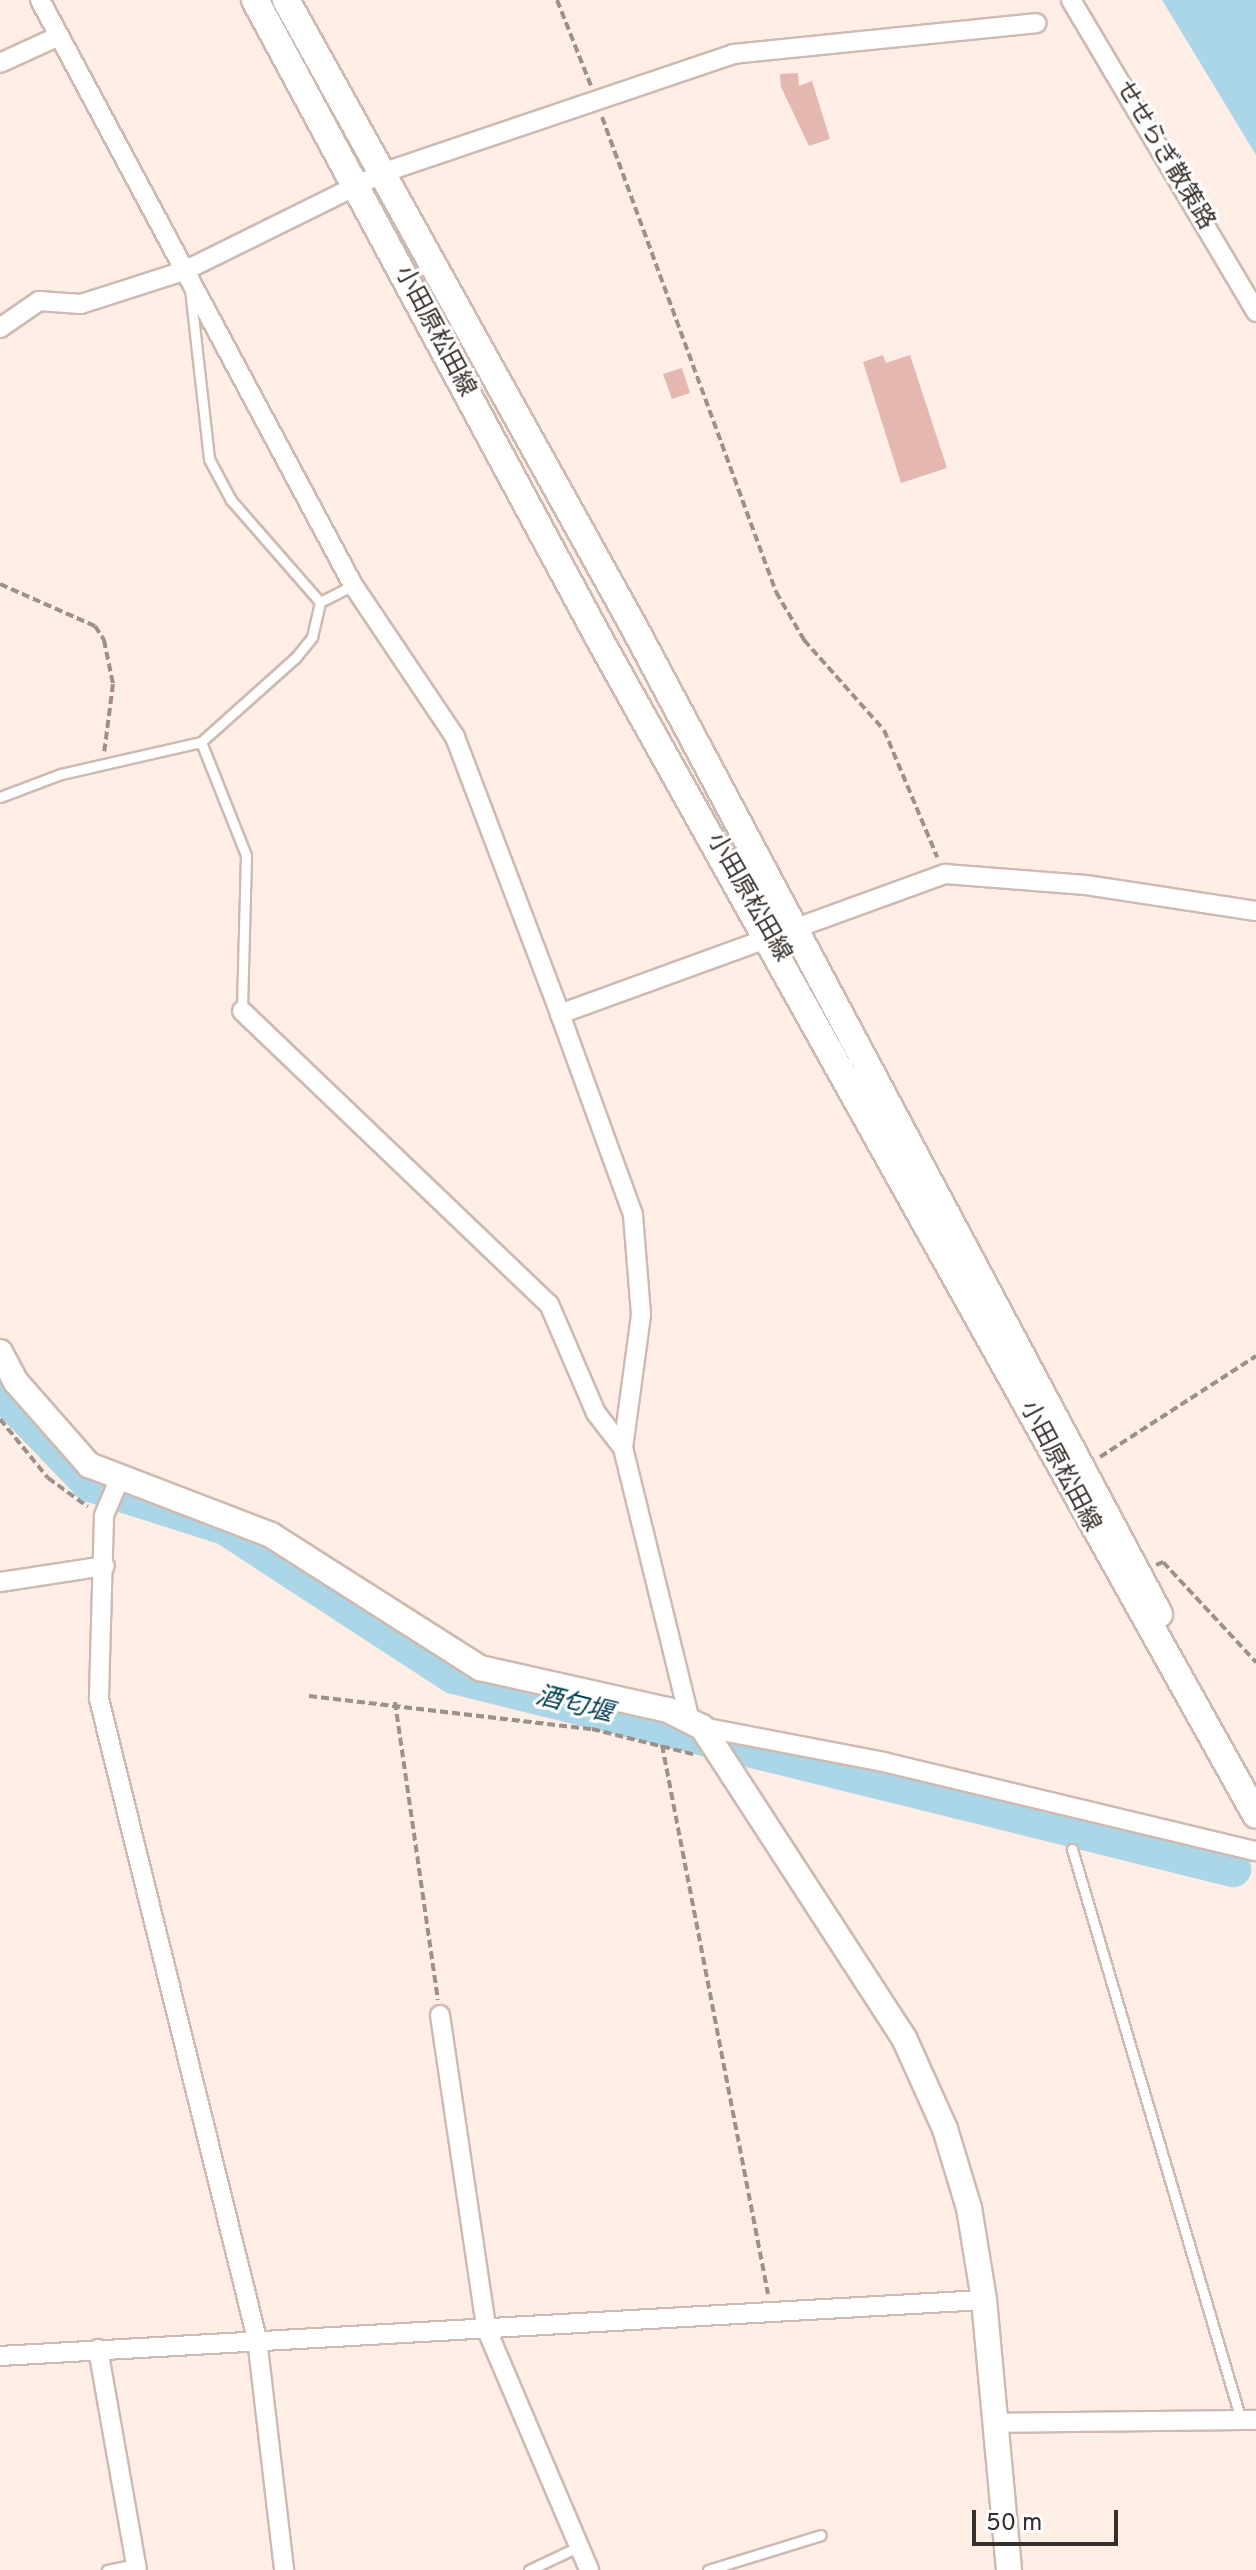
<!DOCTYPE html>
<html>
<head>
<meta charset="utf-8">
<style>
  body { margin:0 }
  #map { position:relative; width:1256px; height:2570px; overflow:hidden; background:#feeee6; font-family:Overpass,"Noto Sans JP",sans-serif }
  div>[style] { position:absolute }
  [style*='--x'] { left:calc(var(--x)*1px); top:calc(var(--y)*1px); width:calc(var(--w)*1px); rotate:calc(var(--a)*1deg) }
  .water>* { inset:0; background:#abd6e8 }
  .river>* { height:36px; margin:-18px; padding:0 18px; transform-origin:18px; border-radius:18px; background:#abd6e8 }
  .building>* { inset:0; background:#e4b8b1 }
  .path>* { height:4px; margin-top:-2px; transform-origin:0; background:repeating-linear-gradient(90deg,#9b908a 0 8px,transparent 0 12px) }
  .roads { filter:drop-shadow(2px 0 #cdbab0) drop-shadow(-2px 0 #cdbab0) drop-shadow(0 2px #cdbab0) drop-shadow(0 -2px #cdbab0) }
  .service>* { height:9px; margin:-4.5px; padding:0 4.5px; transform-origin:4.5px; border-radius:4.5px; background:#fff }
  .minor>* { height:18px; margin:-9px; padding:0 9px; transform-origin:9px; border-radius:9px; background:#fff }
  .tertiary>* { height:24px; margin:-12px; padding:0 12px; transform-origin:12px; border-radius:12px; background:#fff }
  .secondary>* { height:26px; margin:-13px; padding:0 13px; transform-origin:13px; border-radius:13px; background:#fff }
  span { translate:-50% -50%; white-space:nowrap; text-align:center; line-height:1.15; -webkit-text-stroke:6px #fff; paint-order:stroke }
  .street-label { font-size:24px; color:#362f2b }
  .water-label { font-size:26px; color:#003f52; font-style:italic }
  .scale { position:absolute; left:972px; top:2510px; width:146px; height:36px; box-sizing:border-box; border:4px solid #362f2b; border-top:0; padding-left:10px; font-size:24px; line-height:28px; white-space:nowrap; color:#362f2b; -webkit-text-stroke:6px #fff; paint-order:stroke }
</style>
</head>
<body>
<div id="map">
  <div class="water">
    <div style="clip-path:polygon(1162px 0,1256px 0,1256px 155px)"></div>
  </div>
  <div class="river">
    <div style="--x:0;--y:1377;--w:33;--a:63"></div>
    <div style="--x:15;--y:1406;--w:108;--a:46.1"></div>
    <div style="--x:90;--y:1484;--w:142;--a:17.7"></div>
    <div style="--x:225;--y:1527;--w:273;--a:33.1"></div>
    <div style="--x:454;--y:1676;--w:803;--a:13.92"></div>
  </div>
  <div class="building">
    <div style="clip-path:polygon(798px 73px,799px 86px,812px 81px,830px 139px,809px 146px,781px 87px,780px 74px)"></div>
    <div style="clip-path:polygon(883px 355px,886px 363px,910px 355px,947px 468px,901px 483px,863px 362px)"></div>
    <div style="clip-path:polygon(682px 368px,690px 393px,672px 399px,663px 374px)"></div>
  </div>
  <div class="path">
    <div style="--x:557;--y:0;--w:92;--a:68.4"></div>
    <div style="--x:602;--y:117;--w:506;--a:69.88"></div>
    <div style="--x:776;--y:592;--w:56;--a:59.7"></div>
    <div style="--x:804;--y:640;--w:120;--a:48.4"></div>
    <div style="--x:884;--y:730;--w:138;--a:67.3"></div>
    <div style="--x:0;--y:584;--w:104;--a:23.9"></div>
    <div style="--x:95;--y:626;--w:17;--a:57"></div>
    <div style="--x:104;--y:640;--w:45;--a:78.4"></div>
    <div style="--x:113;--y:684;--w:70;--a:97.4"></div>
    <div style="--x:0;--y:1419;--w:76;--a:50.9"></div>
    <div style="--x:48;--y:1478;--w:49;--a:35.9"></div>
    <div style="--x:1100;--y:1457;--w:186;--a:-32.9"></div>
    <div style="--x:1156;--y:1565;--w:8;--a:-23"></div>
    <div style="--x:1163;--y:1562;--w:137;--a:47.1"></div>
    <div style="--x:309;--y:1696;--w:285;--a:6.7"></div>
    <div style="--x:592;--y:1729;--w:107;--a:14"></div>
    <div style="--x:395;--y:1702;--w:301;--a:81.8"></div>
    <div style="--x:662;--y:1745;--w:559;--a:79.07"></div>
  </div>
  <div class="roads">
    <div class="service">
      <div style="--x:190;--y:289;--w:171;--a:83.6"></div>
      <div style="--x:209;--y:459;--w:47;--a:61.8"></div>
      <div style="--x:231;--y:500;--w:135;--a:48.9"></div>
      <div style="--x:201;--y:742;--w:122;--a:68.3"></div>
      <div style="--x:246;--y:855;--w:156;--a:91.5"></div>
      <div style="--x:0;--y:797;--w:65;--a:-20.7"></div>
      <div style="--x:61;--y:774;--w:144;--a:-12.9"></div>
      <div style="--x:201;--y:742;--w:127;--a:-41.8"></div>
      <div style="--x:296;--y:657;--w:26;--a:-51"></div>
      <div style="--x:312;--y:637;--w:36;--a:-77"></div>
      <div style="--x:320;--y:602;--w:37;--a:-27"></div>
      <div style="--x:1072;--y:1849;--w:595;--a:73.51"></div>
      <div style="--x:107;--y:2570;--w:30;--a:-12"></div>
      <div style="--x:529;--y:2570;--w:56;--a:-25.2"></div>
      <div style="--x:708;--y:2570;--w:118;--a:-17.2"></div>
    </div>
    <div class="minor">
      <div style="--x:40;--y:0;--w:663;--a:61.85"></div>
      <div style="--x:353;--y:585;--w:183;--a:56.1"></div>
      <div style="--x:455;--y:737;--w:296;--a:69.2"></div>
      <div style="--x:560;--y:1014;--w:214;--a:70"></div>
      <div style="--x:633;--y:1215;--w:100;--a:85.4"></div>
      <div style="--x:641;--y:1315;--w:134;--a:97.7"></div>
      <div style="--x:623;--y:1448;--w:277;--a:76.2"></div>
      <div style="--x:1071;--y:0;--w:363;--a:59.3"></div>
      <div style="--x:0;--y:63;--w:65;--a:-24.6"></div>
      <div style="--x:0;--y:328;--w:47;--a:-34.7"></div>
      <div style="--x:39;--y:301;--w:42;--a:4.1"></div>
      <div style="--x:81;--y:304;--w:108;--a:-17.8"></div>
      <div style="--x:184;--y:271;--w:221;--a:-26.3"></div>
      <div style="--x:382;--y:173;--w:371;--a:-18.7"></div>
      <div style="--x:733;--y:54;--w:305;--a:-5.8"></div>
      <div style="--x:242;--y:1011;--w:424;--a:43.7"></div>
      <div style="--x:549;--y:1304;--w:119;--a:66.7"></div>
      <div style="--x:596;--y:1413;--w:44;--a:52.4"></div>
      <div style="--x:560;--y:1014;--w:410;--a:-20"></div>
      <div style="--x:945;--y:874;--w:141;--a:4.5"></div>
      <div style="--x:1086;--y:885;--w:172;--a:8.7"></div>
      <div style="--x:119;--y:1480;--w:39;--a:113"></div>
      <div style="--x:104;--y:1516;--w:183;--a:91.6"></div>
      <div style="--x:99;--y:1699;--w:659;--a:76.13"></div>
      <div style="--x:257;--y:2339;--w:233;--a:83.3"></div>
      <div style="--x:0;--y:1582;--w:106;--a:-8.7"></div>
      <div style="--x:702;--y:1727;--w:185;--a:10.9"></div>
      <div style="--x:884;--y:1762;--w:382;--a:13.5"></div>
      <div style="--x:440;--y:2015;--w:316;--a:81.6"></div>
      <div style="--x:486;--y:2328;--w:263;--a:66.9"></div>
      <div style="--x:98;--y:2349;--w:224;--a:80"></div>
      <div style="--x:0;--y:2356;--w:986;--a:-3.26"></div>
      <div style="--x:993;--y:2423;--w:263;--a:-0.7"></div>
    </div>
    <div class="tertiary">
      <div style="--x:0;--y:1352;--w:34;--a:62"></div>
      <div style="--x:16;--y:1382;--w:111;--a:48.7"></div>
      <div style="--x:89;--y:1465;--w:195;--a:21"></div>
      <div style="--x:271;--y:1535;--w:248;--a:32.5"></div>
      <div style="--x:480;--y:1668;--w:193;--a:12.6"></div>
      <div style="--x:668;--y:1710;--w:38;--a:27"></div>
      <div style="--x:702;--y:1727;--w:371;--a:57"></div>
      <div style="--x:904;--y:2038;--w:100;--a:65.7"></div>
      <div style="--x:945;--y:2129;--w:83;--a:73.1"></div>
      <div style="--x:969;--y:2208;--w:93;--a:80.7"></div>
      <div style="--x:984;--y:2300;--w:271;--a:84.7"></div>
    </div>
    <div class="secondary">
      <div style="--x:255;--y:0;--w:729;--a:61.68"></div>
      <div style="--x:601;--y:642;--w:1343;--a:60.82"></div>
      <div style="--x:286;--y:0;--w:717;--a:60.97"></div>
      <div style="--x:634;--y:627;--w:1118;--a:61.99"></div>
    </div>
  </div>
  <div class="street-label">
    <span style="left:1164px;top:156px;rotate:59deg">せせらぎ散策路</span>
    <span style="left:434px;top:332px;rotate:62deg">小田原松田線</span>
    <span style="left:748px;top:898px;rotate:60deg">小田原松田線</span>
    <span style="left:1059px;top:1467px;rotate:62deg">小田原松田線</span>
  </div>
  <div class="water-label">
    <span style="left:574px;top:1706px;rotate:14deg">酒匂堰</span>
  </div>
  <div class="scale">50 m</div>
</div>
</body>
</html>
